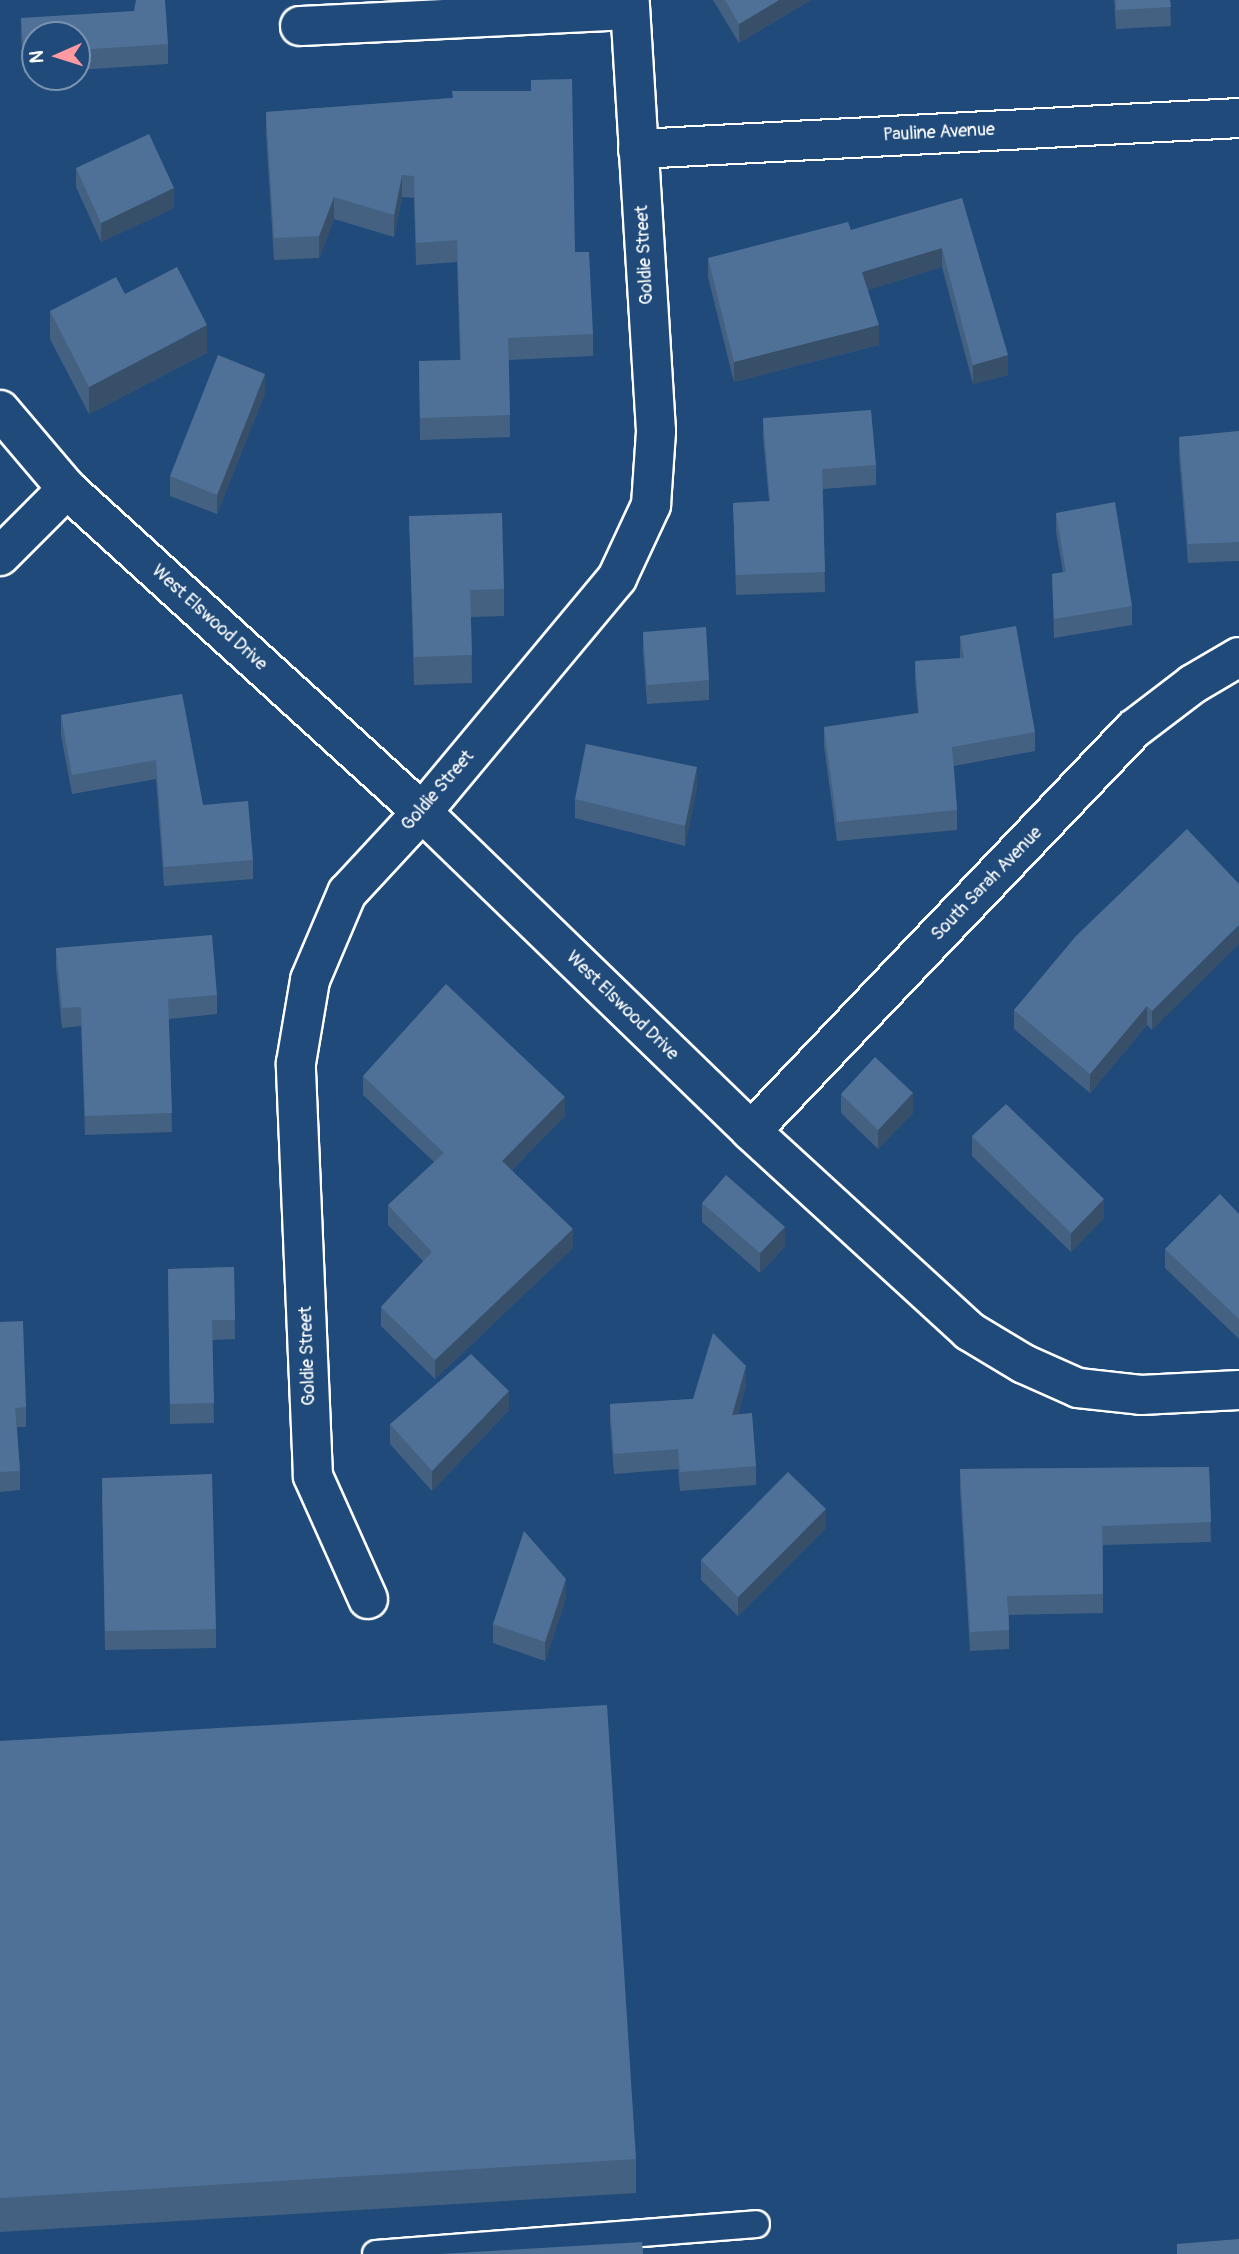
<!DOCTYPE html>
<html>
<head>
<meta charset="utf-8">
<style>
  body { margin:0 }
  #map { position:relative; width:1239px; height:2254px; overflow:hidden; background:#1f4a7a; font-family:Pangolin,sans-serif }
  div>[style] { position:absolute }
  [style*='--x'] { left:calc(var(--x)*1px); top:calc(var(--y)*1px); width:calc(var(--w)*1px); rotate:calc(var(--a)*1deg) }
  .roads { filter:drop-shadow(2px 0 #fff) drop-shadow(-2px 0 #fff) drop-shadow(0 2px #fff) drop-shadow(0 -2px #fff) }
  .lane>* { height:26px; margin:-13px; padding:0 13px; transform-origin:13px; border-radius:13px; background:#1f4a7a }
  .street>* { height:38px; margin:-19px; padding:0 19px; transform-origin:19px; border-radius:19px; background:#1f4a7a }
  .wall>* { inset:0; background:#456182 }
  .shaded-wall>* { inset:0; background:#384f6a }
  .building>* { inset:0; background:#507197 }
  span { translate:-50% -50%; white-space:nowrap; text-align:center; line-height:1.15; -webkit-text-stroke:7px #1f4a7a; paint-order:stroke }
  .street-label { font-size:18px; color:#fff }
  .north { position:absolute; left:21px; top:21px; width:70px; height:70px; box-sizing:border-box; background:#1f4a7a; border:2px solid #7992af; border-radius:50%; rotate:267deg; font-size:19px; font-weight:700; line-height:28px; text-align:center; color:#fff }
  .north::after { content:''; display:block; margin:auto; width:24px; height:32px; background:#ff9aa2; clip-path:polygon(50% 0,100% 100%,50% 72%,0 100%) }
</style>
</head>
<body>
<div id="map">
  <div class="roads">
    <div class="lane">
      <div style="--x:376;--y:2254;--w:381;--a:-4.5"></div>
    </div>
    <div class="street">
      <div style="--x:300;--y:26;--w:330;--a:-2.8"></div>
      <div style="--x:638;--y:149;--w:602;--a:-2.95"></div>
      <div style="--x:0;--y:410;--w:104;--a:49.7"></div>
      <div style="--x:67;--y:489;--w:480;--a:42.3"></div>
      <div style="--x:422;--y:812;--w:458;--a:44.1"></div>
      <div style="--x:751;--y:1131;--w:296;--a:42.5"></div>
      <div style="--x:969;--y:1331;--w:64;--a:31"></div>
      <div style="--x:1024;--y:1364;--w:59;--a:24"></div>
      <div style="--x:1078;--y:1388;--w:63;--a:6.3"></div>
      <div style="--x:1141;--y:1395;--w:98;--a:-2.9"></div>
      <div style="--x:0;--y:556;--w:95;--a:-45"></div>
      <div style="--x:751;--y:1131;--w:555;--a:-46.39"></div>
      <div style="--x:1134;--y:729;--w:74;--a:-37.3"></div>
      <div style="--x:1193;--y:684;--w:53;--a:-30.4"></div>
      <div style="--x:368;--y:1599;--w:135;--a:-114.1"></div>
      <div style="--x:313;--y:1476;--w:413;--a:-92.4"></div>
      <div style="--x:296;--y:1063;--w:84;--a:-80.4"></div>
      <div style="--x:310;--y:980;--w:95;--a:-67"></div>
      <div style="--x:347;--y:893;--w:110;--a:-47.2"></div>
      <div style="--x:422;--y:812;--w:305;--a:-50.2"></div>
      <div style="--x:617;--y:578;--w:81;--a:-65"></div>
      <div style="--x:651;--y:505;--w:74;--a:-86.1"></div>
      <div style="--x:656;--y:431;--w:432;--a:-93.5"></div>
    </div>
  </div>
  <div class="wall">
    <div style="clip-path:polygon(713px 0,811px 0,739px 43px)"></div>
    <div style="clip-path:polygon(1114px 0,1170px 0,1171px 26px,1116px 29px)"></div>
    <div style="clip-path:polygon(21px 18px,168px 44px,168px 64px,77px 70px,77px 35px,35px 35px,35px 72px,24px 73px,21px 37px)"></div>
    <div style="clip-path:polygon(452px 98px,575px 252px,593px 334px,593px 356px,509px 360px,510px 437px,420px 440px,419px 361px,460px 360px,457px 262px,416px 265px,414px 198px,402px 197px,394px 237px,334px 219px,319px 258px,274px 260px,266px 134px,266px 112px)"></div>
    <div style="clip-path:polygon(76px 168px,174px 208px,101px 242px,76px 187px)"></div>
    <div style="clip-path:polygon(962px 198px,1008px 375px,973px 384px,942px 267px,868px 290px,879px 345px,734px 382px,708px 277px,708px 258px,851px 230px)"></div>
    <div style="clip-path:polygon(125px 294px,207px 353px,89px 414px,50px 339px,50px 311px)"></div>
    <div style="clip-path:polygon(265px 393px,217px 514px,170px 496px,170px 476px)"></div>
    <div style="clip-path:polygon(763px 418px,876px 465px,876px 485px,823px 489px,825px 592px,736px 595px,733px 503px,769px 501px,763px 437px)"></div>
    <div style="clip-path:polygon(1239px 431px,1239px 561px,1188px 563px,1179px 456px,1179px 437px)"></div>
    <div style="clip-path:polygon(1056px 513px,1132px 606px,1132px 625px,1054px 638px,1052px 574px,1063px 572px,1056px 532px)"></div>
    <div style="clip-path:polygon(409px 516px,504px 589px,504px 616px,471px 617px,472px 683px,414px 685px)"></div>
    <div style="clip-path:polygon(643px 632px,709px 680px,709px 700px,647px 704px,643px 651px)"></div>
    <div style="clip-path:polygon(960px 636px,1035px 732px,1035px 751px,954px 766px,957px 810px,957px 830px,837px 841px,824px 746px,824px 727px,918px 713px,915px 680px,915px 661px,960px 658px)"></div>
    <div style="clip-path:polygon(182px 694px,203px 805px,253px 860px,253px 879px,164px 886px,156px 779px,72px 794px,61px 735px,61px 715px)"></div>
    <div style="clip-path:polygon(697px 786px,685px 846px,575px 818px,575px 799px)"></div>
    <div style="clip-path:polygon(1187px 829px,1152px 1030px,1147px 1025px,1090px 1093px,1014px 1029px,1014px 1010px)"></div>
    <div style="clip-path:polygon(56px 948px,217px 995px,217px 1014px,169px 1019px,172px 1132px,85px 1135px,81px 1026px,62px 1028px,56px 968px)"></div>
    <div style="clip-path:polygon(363px 1076px,565px 1116px,512px 1170px,573px 1248px,435px 1379px,381px 1326px,381px 1307px,423px 1261px,388px 1225px,388px 1205px,434px 1162px,363px 1095px)"></div>
    <div style="clip-path:polygon(841px 1094px,913px 1113px,878px 1149px,841px 1113px)"></div>
    <div style="clip-path:polygon(972px 1136px,1104px 1218px,1071px 1252px,972px 1156px)"></div>
    <div style="clip-path:polygon(702px 1203px,785px 1246px,760px 1273px,702px 1222px)"></div>
    <div style="clip-path:polygon(1239px 1214px,1239px 1339px,1165px 1268px,1165px 1249px)"></div>
    <div style="clip-path:polygon(234px 1267px,235px 1339px,212px 1340px,214px 1423px,170px 1424px,168px 1269px)"></div>
    <div style="clip-path:polygon(0 1322px,26px 1407px,26px 1427px,17px 1427px,20px 1471px,20px 1490px,0 1492px)"></div>
    <div style="clip-path:polygon(746px 1385px,738px 1414px,756px 1466px,756px 1485px,680px 1491px,678px 1469px,614px 1474px,610px 1424px,610px 1404px,693px 1399px)"></div>
    <div style="clip-path:polygon(509px 1410px,432px 1491px,390px 1444px,390px 1424px)"></div>
    <div style="clip-path:polygon(1209px 1467px,1211px 1542px,1103px 1545px,1103px 1613px,1009px 1615px,1009px 1649px,970px 1651px,960px 1489px,960px 1469px)"></div>
    <div style="clip-path:polygon(102px 1497px,216px 1629px,216px 1648px,105px 1650px)"></div>
    <div style="clip-path:polygon(826px 1528px,738px 1616px,701px 1580px,701px 1560px)"></div>
    <div style="clip-path:polygon(566px 1598px,545px 1661px,493px 1643px,493px 1624px)"></div>
    <div style="clip-path:polygon(0 1741px,636px 2159px,636px 2193px,0 2232px)"></div>
  </div>
  <div class="shaded-wall">
    <div style="clip-path:polygon(779px 0,811px 0,739px 43px,739px 24px)"></div>
    <div style="clip-path:polygon(402px 175px,402px 197px,394px 237px,394px 215px)"></div>
    <div style="clip-path:polygon(174px 188px,174px 208px,101px 242px,101px 223px)"></div>
    <div style="clip-path:polygon(334px 197px,334px 219px,319px 258px,319px 236px)"></div>
    <div style="clip-path:polygon(942px 248px,942px 267px,862px 292px,862px 272px)"></div>
    <div style="clip-path:polygon(207px 325px,207px 353px,89px 414px,89px 387px)"></div>
    <div style="clip-path:polygon(879px 325px,879px 345px,734px 382px,734px 362px)"></div>
    <div style="clip-path:polygon(1008px 355px,1008px 375px,973px 384px,973px 365px)"></div>
    <div style="clip-path:polygon(265px 374px,265px 393px,217px 514px,217px 495px)"></div>
    <div style="clip-path:polygon(697px 767px,697px 786px,685px 846px,685px 826px)"></div>
    <div style="clip-path:polygon(1239px 925px,1239px 944px,1152px 1030px,1152px 1011px)"></div>
    <div style="clip-path:polygon(1147px 1006px,1147px 1025px,1090px 1093px,1090px 1074px)"></div>
    <div style="clip-path:polygon(913px 1093px,913px 1113px,878px 1149px,878px 1130px)"></div>
    <div style="clip-path:polygon(565px 1097px,565px 1116px,502px 1180px,502px 1161px)"></div>
    <div style="clip-path:polygon(1104px 1199px,1104px 1218px,1071px 1252px,1071px 1233px)"></div>
    <div style="clip-path:polygon(785px 1227px,785px 1246px,760px 1273px,760px 1253px)"></div>
    <div style="clip-path:polygon(573px 1229px,573px 1248px,435px 1379px,435px 1360px)"></div>
    <div style="clip-path:polygon(746px 1366px,746px 1385px,732px 1434px,732px 1415px)"></div>
    <div style="clip-path:polygon(509px 1391px,509px 1410px,432px 1491px,432px 1471px)"></div>
    <div style="clip-path:polygon(826px 1509px,826px 1528px,738px 1616px,738px 1597px)"></div>
    <div style="clip-path:polygon(566px 1579px,566px 1598px,545px 1661px,545px 1642px)"></div>
  </div>
  <div class="building">
    <div style="clip-path:polygon(136px 0,165px 0,168px 44px,77px 50px,77px 35px,35px 35px,35px 53px,24px 54px,21px 18px,134px 11px)"></div>
    <div style="clip-path:polygon(725px 0,779px 0,739px 24px)"></div>
    <div style="clip-path:polygon(1116px 0,1170px 0,1171px 7px,1116px 10px)"></div>
    <div style="clip-path:polygon(572px 79px,575px 252px,589px 252px,593px 334px,508px 338px,510px 415px,420px 418px,419px 361px,461px 360px,457px 240px,416px 243px,414px 176px,402px 175px,394px 215px,334px 197px,319px 236px,274px 238px,266px 112px,453px 98px,452px 91px,531px 91px,531px 80px)"></div>
    <div style="clip-path:polygon(149px 134px,174px 188px,101px 223px,76px 168px)"></div>
    <div style="clip-path:polygon(962px 198px,1008px 355px,973px 365px,942px 248px,862px 272px,879px 325px,734px 362px,708px 258px,848px 222px,851px 230px)"></div>
    <div style="clip-path:polygon(177px 267px,207px 325px,89px 387px,50px 311px,116px 277px,125px 294px)"></div>
    <div style="clip-path:polygon(218px 355px,265px 374px,217px 495px,170px 476px)"></div>
    <div style="clip-path:polygon(871px 410px,876px 465px,822px 469px,825px 572px,736px 575px,733px 503px,770px 501px,763px 418px)"></div>
    <div style="clip-path:polygon(1239px 431px,1239px 542px,1188px 544px,1179px 437px)"></div>
    <div style="clip-path:polygon(1115px 502px,1132px 606px,1054px 619px,1052px 574px,1066px 572px,1056px 513px)"></div>
    <div style="clip-path:polygon(502px 513px,504px 589px,470px 590px,472px 655px,414px 657px,409px 516px)"></div>
    <div style="clip-path:polygon(1016px 626px,1035px 732px,952px 747px,957px 810px,837px 822px,824px 727px,919px 713px,915px 661px,964px 658px,960px 636px)"></div>
    <div style="clip-path:polygon(706px 627px,709px 680px,647px 685px,643px 632px)"></div>
    <div style="clip-path:polygon(182px 694px,203px 805px,248px 801px,253px 860px,164px 867px,156px 760px,72px 775px,61px 715px)"></div>
    <div style="clip-path:polygon(586px 744px,697px 767px,685px 826px,575px 799px)"></div>
    <div style="clip-path:polygon(1187px 829px,1239px 884px,1239px 925px,1152px 1011px,1147px 1006px,1090px 1074px,1014px 1010px,1076px 936px)"></div>
    <div style="clip-path:polygon(212px 935px,217px 995px,168px 999px,172px 1113px,85px 1116px,81px 1007px,62px 1008px,56px 948px)"></div>
    <div style="clip-path:polygon(446px 984px,565px 1097px,502px 1161px,573px 1229px,435px 1360px,381px 1307px,432px 1252px,388px 1205px,444px 1153px,363px 1076px)"></div>
    <div style="clip-path:polygon(875px 1057px,913px 1093px,878px 1130px,841px 1094px)"></div>
    <div style="clip-path:polygon(1006px 1104px,1104px 1199px,1071px 1233px,972px 1136px)"></div>
    <div style="clip-path:polygon(726px 1175px,785px 1227px,760px 1253px,702px 1203px)"></div>
    <div style="clip-path:polygon(1220px 1194px,1239px 1214px,1239px 1319px,1165px 1249px)"></div>
    <div style="clip-path:polygon(234px 1267px,235px 1320px,212px 1320px,214px 1403px,170px 1404px,168px 1269px)"></div>
    <div style="clip-path:polygon(23px 1321px,26px 1407px,15px 1408px,20px 1471px,0 1472px,0 1322px)"></div>
    <div style="clip-path:polygon(713px 1333px,746px 1366px,732px 1415px,752px 1413px,756px 1466px,680px 1472px,678px 1449px,614px 1454px,610px 1404px,693px 1399px)"></div>
    <div style="clip-path:polygon(471px 1354px,509px 1391px,432px 1471px,390px 1424px)"></div>
    <div style="clip-path:polygon(1209px 1467px,1211px 1522px,1102px 1526px,1103px 1594px,1007px 1596px,1009px 1630px,970px 1632px,960px 1469px)"></div>
    <div style="clip-path:polygon(788px 1472px,826px 1509px,738px 1597px,701px 1560px)"></div>
    <div style="clip-path:polygon(212px 1474px,216px 1629px,105px 1631px,102px 1478px)"></div>
    <div style="clip-path:polygon(524px 1531px,566px 1579px,545px 1642px,493px 1624px)"></div>
    <div style="clip-path:polygon(607px 1705px,636px 2159px,0 2198px,0 1741px)"></div>
    <div style="clip-path:polygon(1239px 2239px,1239px 2254px,1177px 2254px,1177px 2244px)"></div>
    <div style="clip-path:polygon(642px 2242px,643px 2254px,440px 2254px)"></div>
  </div>
  <div class="street-label">
    <span style="left:939px;top:133px;rotate:-3deg">Pauline Avenue</span>
    <span style="left:645px;top:255px;rotate:-93deg">Goldie Street</span>
    <span style="left:209px;top:618px;rotate:42deg">West Elswood Drive</span>
    <span style="left:438px;top:791px;rotate:-49deg">Goldie Street</span>
    <span style="left:987px;top:884px;rotate:-46deg">South Sarah Avenue</span>
    <span style="left:622px;top:1006px;rotate:44deg">West Elswood Drive</span>
    <span style="left:308px;top:1356px;rotate:-92deg">Goldie Street</span>
  </div>
  <div class="north">N</div>
</div>
</body>
</html>
